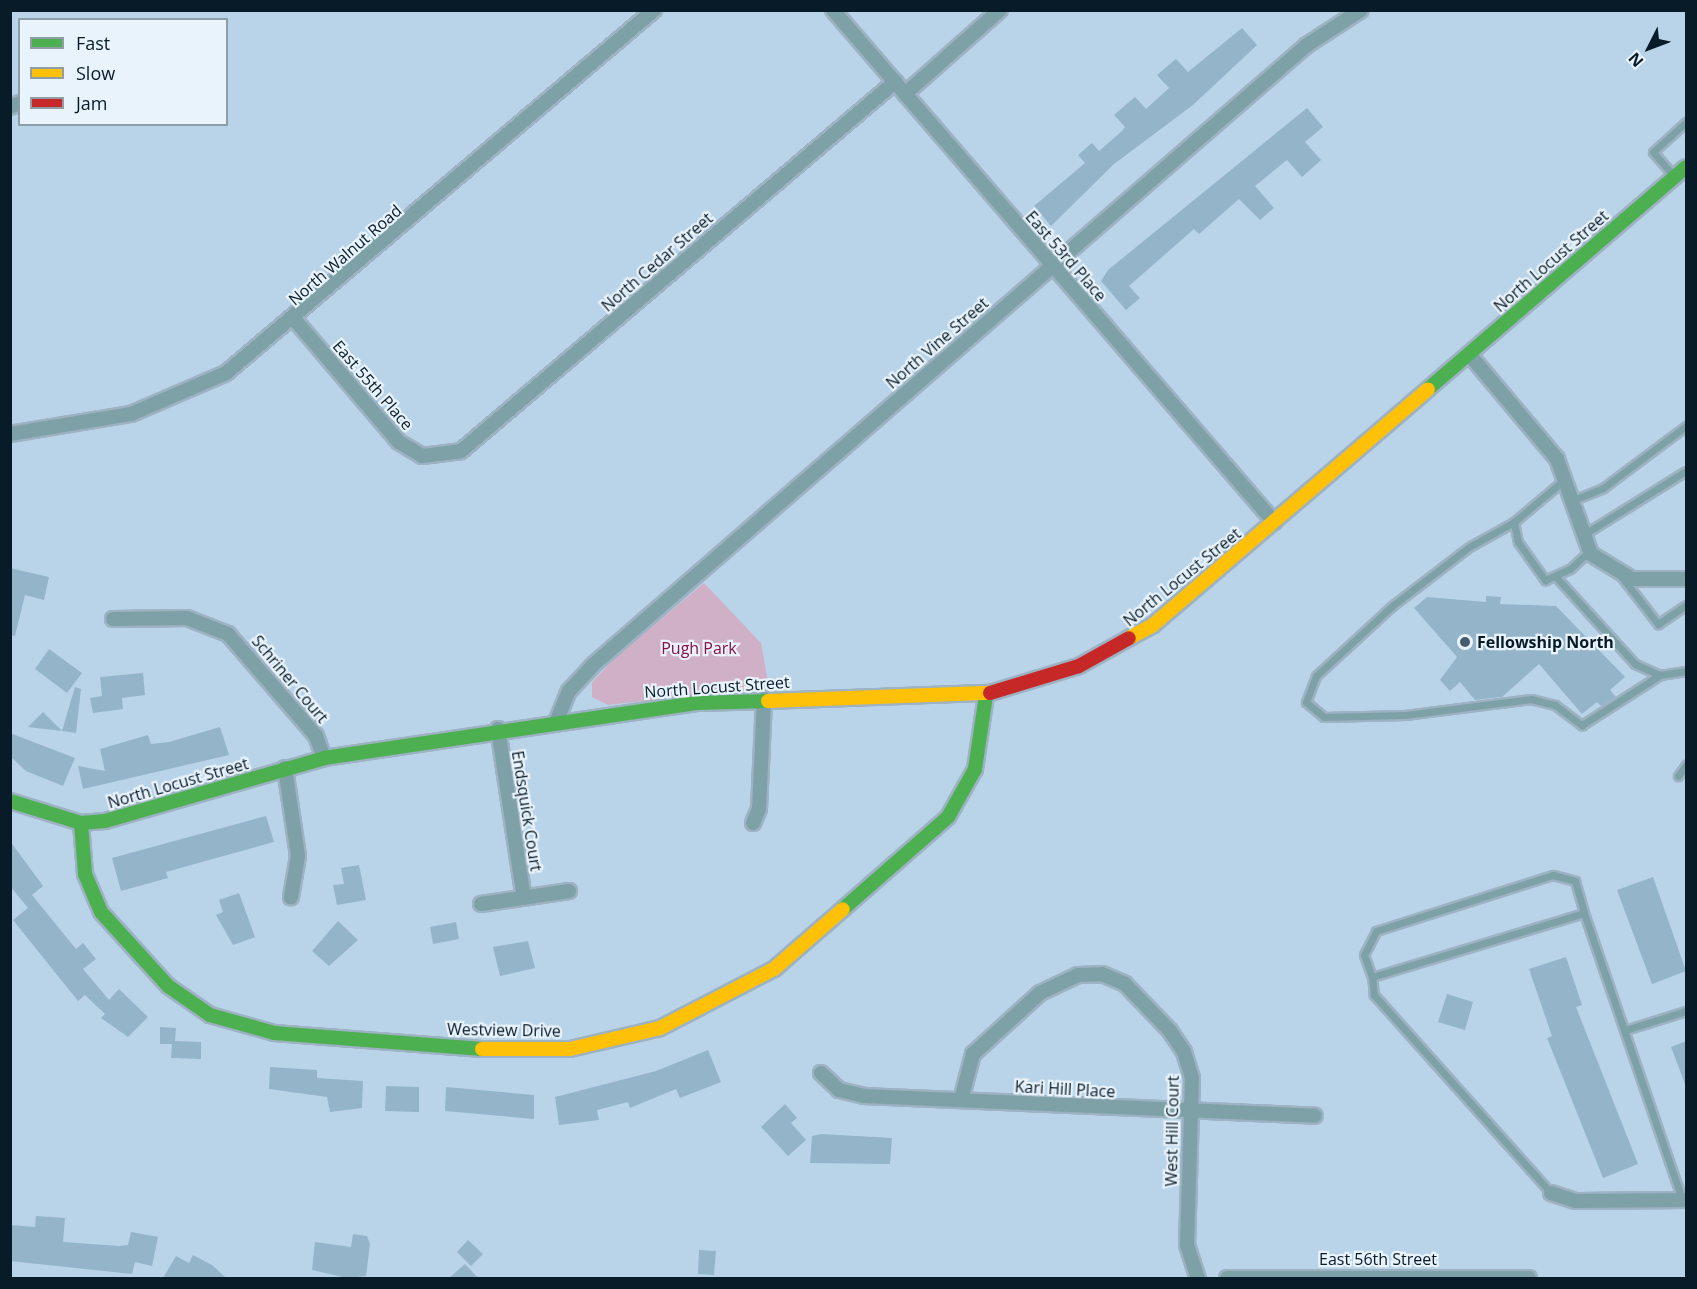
<!DOCTYPE html>
<html>
<head>
<meta charset="utf-8">
<style>
  body { margin:0 }
  #map { position:relative; width:1697px; height:1289px; overflow:hidden; background:#b9d4e9; font-family:"Open Sans",sans-serif }
  div>[style] { position:absolute }
  [style*='--x'] { left:calc(var(--x)*1px); top:calc(var(--y)*1px); width:calc(var(--w)*1px); rotate:calc(var(--a)*1deg) }
  .green>* { inset:0; background:#d0b0c6 }
  .building>* { inset:0; background:#94b4ca }
  .roads { filter:drop-shadow(2px 0 #9db2c2) drop-shadow(-2px 0 #9db2c2) drop-shadow(0 2px #9db2c2) drop-shadow(0 -2px #9db2c2) }
  .lane>* { height:7px; margin:-3.5px; padding:0 3.5px; transform-origin:3.5px; border-radius:3.5px; background:#7ea1a8 }
  .street>* { height:14px; margin:-7px; padding:0 7px; transform-origin:7px; border-radius:7px; background:#7ea1a8 }
  .fast>* { height:14px; margin:-7px; padding:0 7px; transform-origin:7px; border-radius:7px; background:#4caf50 }
  .slow>* { height:14px; margin:-7px; padding:0 7px; transform-origin:7px; border-radius:7px; background:#ffc107 }
  .jam>* { height:14px; margin:-7px; padding:0 7px; transform-origin:7px; border-radius:7px; background:#c62828 }
  .dots>* { width:16px; height:16px; translate:-50% -50%; box-sizing:border-box; border:3px solid #e9f3fb; border-radius:50% }
  span { translate:-50% -50%; white-space:nowrap; text-align:center; line-height:1.15; -webkit-text-stroke:4.5px #e9f3fb; paint-order:stroke }
  .street-label { font-size:16px; color:#071b29 }
  .poi-label { font-size:16px; color:#071b29; font-weight:700 }
  .left { translate:0 -50%; text-align:left }
  .park-label { font-size:16px; color:#880f47 }
  .frame { position:absolute; inset:0; border:12px solid #071b29; pointer-events:none }
  .legend { position:absolute; left:18px; top:18px; width:210px; height:108px; box-sizing:border-box; background:#e9f3fb; border:2px solid #8f9da7; margin:0; padding:8px 10px; list-style:none; font-size:18px; color:#071b29 }
  .legend li { display:flex; align-items:center; gap:12px; height:30px }
  .legend b { width:30px; border:2px solid #8f9da7 }
  .north { position:absolute; left:1619px; top:18px; width:60px; height:60px; -webkit-text-stroke:4px #e9f3fb; paint-order:stroke; rotate:228deg; font-size:16px; font-weight:700; line-height:24px; text-align:center; color:#071b29 }
  .north::after { content:''; display:block; margin:auto; width:21px; height:27px; background:#071b29; clip-path:polygon(50% 0,100% 100%,50% 72%,0 100%) }
</style>
</head>
<body>
<div id="map">
  <div class="green">
    <div style="clip-path:polygon(704px 583px,761px 643px,769px 687px,608px 705px,592px 697px,592px 682px,618px 655px)"></div>
  </div>
  <div class="building">
    <div style="clip-path:polygon(1242px 28px,1257px 45px,1193px 105px,1114px 164px,1051px 226px,1034px 206px,1085px 163px,1078px 155px,1092px 143px,1099px 151px,1122px 131px,1125px 127px,1114px 115px,1135px 97px,1146px 109px,1169px 88px,1157px 75px,1176px 59px,1188px 72px)"></div>
    <div style="clip-path:polygon(1307px 108px,1323px 127px,1305px 142px,1321px 160px,1302px 177px,1287px 160px,1255px 186px,1274px 208px,1260px 220px,1239px 199px,1199px 234px,1194px 229px,1129px 286px,1140px 298px,1126px 310px,1101px 281px,1108px 270px)"></div>
    <div style="clip-path:polygon(10px 568px,49px 577px,44px 600px,25px 595px,15px 636px,10px 635px)"></div>
    <div style="clip-path:polygon(1486px 596px,1501px 597px,1500px 604px,1556px 606px,1625px 677px,1610px 690px,1616px 697px,1601px 706px,1597px 702px,1582px 714px,1539px 664px,1502px 697px,1475px 700px,1460px 682px,1450px 691px,1440px 680px,1457px 657px,1414px 608px,1427px 597px,1486px 602px)"></div>
    <div style="clip-path:polygon(49px 649px,82px 673px,67px 693px,35px 669px)"></div>
    <div style="clip-path:polygon(143px 673px,145px 695px,122px 698px,123px 709px,93px 713px,90px 698px,102px 696px,100px 677px)"></div>
    <div style="clip-path:polygon(75px 687px,81px 689px,76px 733px,62px 731px)"></div>
    <div style="clip-path:polygon(43px 712px,62px 731px,28px 727px)"></div>
    <div style="clip-path:polygon(220px 727px,229px 755px,83px 789px,78px 766px,105px 771px,100px 749px,148px 735px,151px 744px,169px 742px)"></div>
    <div style="clip-path:polygon(10px 733px,75px 758px,63px 786px,26px 771px,10px 756px)"></div>
    <div style="clip-path:polygon(266px 816px,274px 842px,166px 872px,168px 878px,121px 891px,112px 858px)"></div>
    <div style="clip-path:polygon(10px 841px,43px 886px,32px 895px,76px 949px,83px 943px,96px 959px,83px 969px,109px 1000px,119px 989px,148px 1017px,128px 1037px,101px 1018px,105px 1014px,85px 995px,78px 1001px,13px 920px,28px 908px,10px 886px)"></div>
    <div style="clip-path:polygon(359px 865px,366px 900px,337px 905px,333px 885px,344px 884px,341px 868px)"></div>
    <div style="clip-path:polygon(1653px 877px,1686px 971px,1652px 984px,1617px 890px)"></div>
    <div style="clip-path:polygon(239px 893px,255px 937px,233px 945px,216px 915px,223px 912px,219px 900px)"></div>
    <div style="clip-path:polygon(338px 921px,358px 940px,329px 966px,312px 951px)"></div>
    <div style="clip-path:polygon(456px 922px,459px 939px,433px 944px,430px 927px)"></div>
    <div style="clip-path:polygon(528px 941px,535px 968px,500px 976px,493px 947px)"></div>
    <div style="clip-path:polygon(1566px 957px,1582px 1005px,1576px 1007px,1638px 1164px,1603px 1178px,1547px 1038px,1552px 1036px,1529px 969px)"></div>
    <div style="clip-path:polygon(1447px 994px,1473px 1002px,1465px 1030px,1438px 1022px)"></div>
    <div style="clip-path:polygon(160px 1027px,176px 1028px,175px 1041px,201px 1042px,201px 1059px,171px 1058px,172px 1044px,160px 1044px)"></div>
    <div style="clip-path:polygon(1686px 1041px,1686px 1084px,1685px 1084px,1671px 1047px)"></div>
    <div style="clip-path:polygon(708px 1050px,721px 1082px,680px 1098px,676px 1089px,630px 1108px,628px 1102px,597px 1110px,599px 1120px,559px 1125px,555px 1097px,656px 1071px)"></div>
    <div style="clip-path:polygon(270px 1067px,317px 1070px,317px 1078px,363px 1081px,362px 1108px,330px 1112px,327px 1097px,269px 1089px)"></div>
    <div style="clip-path:polygon(386px 1086px,419px 1087px,419px 1112px,385px 1111px)"></div>
    <div style="clip-path:polygon(446px 1087px,534px 1095px,534px 1119px,445px 1111px)"></div>
    <div style="clip-path:polygon(785px 1104px,797px 1118px,791px 1123px,806px 1140px,788px 1156px,761px 1127px)"></div>
    <div style="clip-path:polygon(821px 1134px,892px 1138px,890px 1164px,810px 1163px,812px 1136px)"></div>
    <div style="clip-path:polygon(36px 1216px,65px 1218px,63px 1242px,119px 1246px,128px 1245px,131px 1232px,158px 1237px,152px 1266px,135px 1262px,132px 1274px,10px 1261px,10px 1225px,35px 1227px)"></div>
    <div style="clip-path:polygon(353px 1234px,367px 1236px,370px 1244px,366px 1276px,347px 1278px,312px 1270px,315px 1242px,351px 1247px)"></div>
    <div style="clip-path:polygon(468px 1240px,483px 1254px,471px 1266px,457px 1252px)"></div>
    <div style="clip-path:polygon(699px 1250px,716px 1251px,714px 1275px,698px 1274px)"></div>
    <div style="clip-path:polygon(193px 1255px,212px 1265px,226px 1278px,163px 1278px,176px 1256px,189px 1263px)"></div>
    <div style="clip-path:polygon(465px 1264px,478px 1278px,449px 1278px)"></div>
  </div>
  <div class="roads">
    <div class="lane">
      <div style="--x:1673;--y:175;--w:30;--a:-131"></div>
      <div style="--x:1653;--y:152;--w:45;--a:-42.3"></div>
      <div style="--x:1565;--y:479;--w:67;--a:139.9"></div>
      <div style="--x:1514;--y:522;--w:51;--a:150.9"></div>
      <div style="--x:1469;--y:547;--w:97;--a:142.5"></div>
      <div style="--x:1392;--y:606;--w:103;--a:137.4"></div>
      <div style="--x:1316;--y:676;--w:28;--a:111"></div>
      <div style="--x:1306;--y:702;--w:23;--a:40"></div>
      <div style="--x:1324;--y:717;--w:81;--a:-1.4"></div>
      <div style="--x:1405;--y:715;--w:127;--a:-7.2"></div>
      <div style="--x:1531;--y:699;--w:25;--a:14"></div>
      <div style="--x:1555;--y:705;--w:34;--a:37"></div>
      <div style="--x:1582;--y:725;--w:93;--a:-32.7"></div>
      <div style="--x:1660;--y:675;--w:26;--a:-9"></div>
      <div style="--x:1571;--y:501;--w:35;--a:-22"></div>
      <div style="--x:1603;--y:488;--w:104;--a:-36.8"></div>
      <div style="--x:1514;--y:522;--w:20;--a:79"></div>
      <div style="--x:1518;--y:542;--w:47;--a:54.6"></div>
      <div style="--x:1545;--y:580;--w:27;--a:-24"></div>
      <div style="--x:1570;--y:569;--w:26;--a:-43"></div>
      <div style="--x:1583;--y:535;--w:121;--a:-31.9"></div>
      <div style="--x:1621;--y:576;--w:61;--a:52.4"></div>
      <div style="--x:1658;--y:624;--w:34;--a:-34"></div>
      <div style="--x:1557;--y:578;--w:116;--a:47.8"></div>
      <div style="--x:1635;--y:664;--w:27;--a:24"></div>
      <div style="--x:1678;--y:776;--w:14;--a:-54"></div>
      <div style="--x:1372;--y:977;--w:23;--a:-110"></div>
      <div style="--x:1364;--y:955;--w:27;--a:-63"></div>
      <div style="--x:1376;--y:931;--w:186;--a:-17.6"></div>
      <div style="--x:1553;--y:875;--w:23;--a:15"></div>
      <div style="--x:1575;--y:881;--w:33;--a:74"></div>
      <div style="--x:1625;--y:1030;--w:64;--a:-17.3"></div>
      <div style="--x:1551;--y:1193;--w:266;--a:-131.8"></div>
      <div style="--x:1374;--y:995;--w:18;--a:-96"></div>
      <div style="--x:1372;--y:977;--w:221;--a:-16.8"></div>
      <div style="--x:1584;--y:913;--w:303;--a:71.1"></div>
    </div>
    <div class="street">
      <div style="--x:833;--y:10;--w:676;--a:49.26"></div>
      <div style="--x:905;--y:94;--w:127;--a:-41.5"></div>
      <div style="--x:10;--y:107;--w:11;--a:-22"></div>
      <div style="--x:295;--y:320;--w:160;--a:49.6"></div>
      <div style="--x:399;--y:442;--w:27;--a:31"></div>
      <div style="--x:422;--y:456;--w:39;--a:-7"></div>
      <div style="--x:461;--y:451;--w:570;--a:-40.37"></div>
      <div style="--x:1469;--y:354;--w:137;--a:50"></div>
      <div style="--x:1557;--y:459;--w:101;--a:70.3"></div>
      <div style="--x:1591;--y:554;--w:48;--a:31.4"></div>
      <div style="--x:1632;--y:579;--w:54;--a:0"></div>
      <div style="--x:10;--y:434;--w:123;--a:-9.4"></div>
      <div style="--x:131;--y:414;--w:103;--a:-23.3"></div>
      <div style="--x:226;--y:373;--w:561;--a:-40.3"></div>
      <div style="--x:113;--y:619;--w:74;--a:-0.8"></div>
      <div style="--x:187;--y:618;--w:44;--a:21.3"></div>
      <div style="--x:228;--y:634;--w:135;--a:49.2"></div>
      <div style="--x:316;--y:736;--w:23;--a:70"></div>
      <div style="--x:557;--y:720;--w:31;--a:-68"></div>
      <div style="--x:569;--y:691;--w:35;--a:-47"></div>
      <div style="--x:593;--y:665;--w:946;--a:-40.97"></div>
      <div style="--x:1307;--y:45;--w:64;--a:-32.9"></div>
      <div style="--x:498;--y:729;--w:171;--a:81.3"></div>
      <div style="--x:285;--y:768;--w:89;--a:81.6"></div>
      <div style="--x:298;--y:856;--w:42;--a:99.7"></div>
      <div style="--x:753;--y:823;--w:15;--a:-67"></div>
      <div style="--x:759;--y:809;--w:110;--a:-87.4"></div>
      <div style="--x:481;--y:904;--w:89;--a:-8.4"></div>
      <div style="--x:821;--y:1073;--w:25;--a:43"></div>
      <div style="--x:839;--y:1090;--w:27;--a:13"></div>
      <div style="--x:865;--y:1096;--w:450;--a:2.5"></div>
      <div style="--x:961;--y:1100;--w:48;--a:-75.4"></div>
      <div style="--x:973;--y:1054;--w:91;--a:-42.3"></div>
      <div style="--x:1040;--y:993;--w:42;--a:-25.3"></div>
      <div style="--x:1078;--y:975;--w:24;--a:-2"></div>
      <div style="--x:1102;--y:974;--w:25;--a:23"></div>
      <div style="--x:1125;--y:984;--w:65;--a:46.2"></div>
      <div style="--x:1170;--y:1031;--w:25;--a:56"></div>
      <div style="--x:1184;--y:1052;--w:27;--a:73"></div>
      <div style="--x:1192;--y:1078;--w:167;--a:91.7"></div>
      <div style="--x:1187;--y:1245;--w:35;--a:72"></div>
      <div style="--x:1551;--y:1193;--w:26;--a:18"></div>
      <div style="--x:1576;--y:1201;--w:110;--a:-0.5"></div>
      <div style="--x:1227;--y:1278;--w:302;--a:0"></div>
    </div>
    <div class="fast">
      <div style="--x:1428;--y:389;--w:340;--a:-40.7"></div>
      <div style="--x:10;--y:801;--w:74;--a:17.2"></div>
      <div style="--x:81;--y:823;--w:24;--a:-5"></div>
      <div style="--x:105;--y:821;--w:228;--a:-16"></div>
      <div style="--x:324;--y:758;--w:378;--a:-8.4"></div>
      <div style="--x:698;--y:703;--w:70;--a:-1.6"></div>
      <div style="--x:81;--y:823;--w:51;--a:85.5"></div>
      <div style="--x:85;--y:874;--w:41;--a:67.2"></div>
      <div style="--x:101;--y:912;--w:100;--a:47.8"></div>
      <div style="--x:168;--y:986;--w:51;--a:34.6"></div>
      <div style="--x:210;--y:1015;--w:66;--a:15.7"></div>
      <div style="--x:274;--y:1033;--w:209;--a:4.4"></div>
      <div style="--x:843;--y:909;--w:140;--a:-41.2"></div>
      <div style="--x:948;--y:817;--w:55;--a:-60.6"></div>
      <div style="--x:975;--y:769;--w:75;--a:-81.5"></div>
    </div>
    <div class="slow">
      <div style="--x:1129;--y:638;--w:27;--a:-28"></div>
      <div style="--x:1153;--y:625;--w:362;--a:-40.6"></div>
      <div style="--x:768;--y:701;--w:222;--a:-2.1"></div>
      <div style="--x:482;--y:1049;--w:88;--a:0"></div>
      <div style="--x:570;--y:1049;--w:92;--a:-13.1"></div>
      <div style="--x:660;--y:1028;--w:128;--a:-27.4"></div>
      <div style="--x:774;--y:969;--w:91;--a:-41"></div>
    </div>
    <div class="jam">
      <div style="--x:990;--y:693;--w:93;--a:-16.9"></div>
      <div style="--x:1079;--y:666;--w:57;--a:-29.2"></div>
    </div>
  </div>
  <div class="dots">
    <div style="left:1465px;top:642px;background:#455c6c"></div>
  </div>
  <div class="street-label">
    <span style="left:345px;top:255px;rotate:-41deg">North Walnut Road</span>
    <span style="left:1066px;top:256px;rotate:49deg">East 53rd Place</span>
    <span style="left:1551px;top:261px;rotate:-41deg">North Locust Street</span>
    <span style="left:657px;top:262px;rotate:-41deg">North Cedar Street</span>
    <span style="left:937px;top:343px;rotate:-41deg">North Vine Street</span>
    <span style="left:373px;top:385px;rotate:49deg">East 55th Place</span>
    <span style="left:1182px;top:577px;rotate:-39deg">North Locust Street</span>
    <span style="left:290px;top:679px;rotate:50deg">Schriner Court</span>
    <span style="left:717px;top:687px;rotate:-4deg">North Locust Street</span>
    <span style="left:178px;top:783px;rotate:-16deg">North Locust Street</span>
    <span style="left:527px;top:811px;rotate:81deg">Endsquick Court</span>
    <span style="left:504px;top:1030px;rotate:1deg">Westview Drive</span>
    <span style="left:1065px;top:1089px;rotate:3deg">Kari Hill Place</span>
    <span style="left:1172px;top:1131px;rotate:-89deg">West Hill Court</span>
    <span style="left:1378px;top:1259px">East 56th Street</span>
  </div>
  <div class="poi-label">
    <span class="left" style="left:1477px;top:642px">Fellowship North</span>
  </div>
  <div class="park-label">
    <span style="left:699px;top:648px">Pugh Park</span>
  </div>
  <div class="frame"></div>
  <ul class="legend">
  <li><b style="height:8px;background:#4caf50"></b>Fast</li>
  <li><b style="height:8px;background:#ffc107"></b>Slow</li>
  <li><b style="height:8px;background:#c62828"></b>Jam</li>
  </ul>
  <div class="north">N</div>
</div>
</body>
</html>
